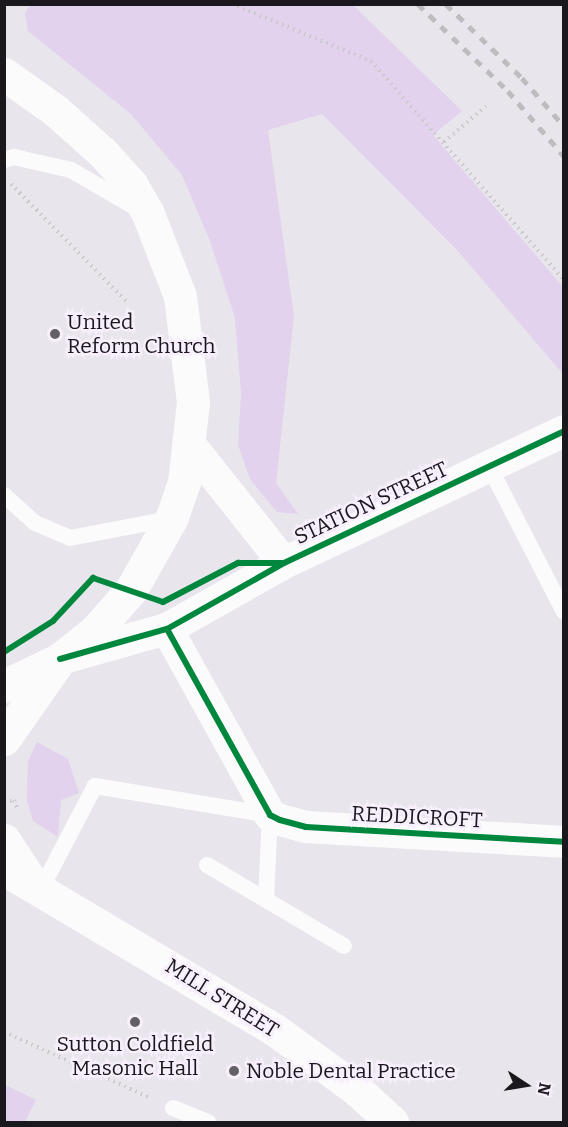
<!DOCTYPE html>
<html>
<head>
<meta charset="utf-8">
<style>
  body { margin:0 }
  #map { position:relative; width:568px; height:1127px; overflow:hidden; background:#e9e5ec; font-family:Bitter,serif }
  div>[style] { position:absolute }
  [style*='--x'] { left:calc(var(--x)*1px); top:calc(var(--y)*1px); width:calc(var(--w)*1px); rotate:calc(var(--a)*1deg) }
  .green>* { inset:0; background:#e2d2ee }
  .path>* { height:4px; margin-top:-2px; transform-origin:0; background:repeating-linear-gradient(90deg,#c9c8ca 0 1.5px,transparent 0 6px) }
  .lane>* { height:16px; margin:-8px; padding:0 8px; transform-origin:8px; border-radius:8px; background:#fcfbfc }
  .street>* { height:32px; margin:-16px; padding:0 16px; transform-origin:16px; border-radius:16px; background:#fcfbfc }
  .primary>* { height:33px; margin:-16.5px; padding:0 16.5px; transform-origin:16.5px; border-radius:16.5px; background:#fcfbfc }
  .rail>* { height:4.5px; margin-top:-2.25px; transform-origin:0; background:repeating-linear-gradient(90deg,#bebcbe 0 8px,transparent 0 16px) }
  .cycleway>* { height:6px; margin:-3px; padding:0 3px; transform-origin:3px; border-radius:3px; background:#00873e }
  .dots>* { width:16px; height:16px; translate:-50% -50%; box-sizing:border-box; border:3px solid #f7effc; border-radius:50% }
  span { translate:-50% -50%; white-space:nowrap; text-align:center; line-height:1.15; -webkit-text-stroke:5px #f7effc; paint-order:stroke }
  .poi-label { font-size:21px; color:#1b181d }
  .left { translate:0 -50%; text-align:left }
  .street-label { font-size:21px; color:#1b181d }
  .frame { position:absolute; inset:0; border:6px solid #1b181d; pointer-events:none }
  .north { position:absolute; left:496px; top:1055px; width:60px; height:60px; -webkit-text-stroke:4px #f7effc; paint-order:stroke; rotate:102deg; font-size:16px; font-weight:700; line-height:24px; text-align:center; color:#1b181d }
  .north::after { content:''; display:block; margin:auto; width:21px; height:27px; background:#1b181d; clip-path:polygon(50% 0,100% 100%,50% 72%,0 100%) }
</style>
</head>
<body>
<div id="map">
  <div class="green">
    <div style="clip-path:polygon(30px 5px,353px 5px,462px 111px,433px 135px,563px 287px,563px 374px,457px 250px,322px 114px,268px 130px,294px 316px,276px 483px,298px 514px,277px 512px,250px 479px,238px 445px,241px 394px,235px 318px,210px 241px,182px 175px,131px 114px,28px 31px,25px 13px)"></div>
    <div style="clip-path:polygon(37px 742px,68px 759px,79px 793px,61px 800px,58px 837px,33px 821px,27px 800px,28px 761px)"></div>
    <div style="clip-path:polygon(5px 1085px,36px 1100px,25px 1122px,5px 1122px)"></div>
  </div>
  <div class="path">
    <div style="--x:232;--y:4;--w:150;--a:22.3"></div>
    <div style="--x:371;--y:61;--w:292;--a:48.6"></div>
    <div style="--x:444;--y:142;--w:55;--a:-40.6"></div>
    <div style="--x:11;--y:184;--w:167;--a:45.5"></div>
    <div style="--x:4;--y:802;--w:10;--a:-11"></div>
    <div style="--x:14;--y:800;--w:8;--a:67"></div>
    <div style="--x:4;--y:1032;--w:161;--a:24.2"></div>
  </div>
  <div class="lane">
    <div style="--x:4;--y:160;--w:10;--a:-17"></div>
    <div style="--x:14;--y:157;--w:58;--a:12.8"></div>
    <div style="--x:71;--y:170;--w:78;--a:30.2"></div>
    <div style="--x:489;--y:466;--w:164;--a:62.8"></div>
    <div style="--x:4;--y:495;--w:42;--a:42.1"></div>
    <div style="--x:35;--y:523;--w:38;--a:23"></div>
    <div style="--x:70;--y:538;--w:102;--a:-10.8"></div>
    <div style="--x:207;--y:865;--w:159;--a:30.6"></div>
    <div style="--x:39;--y:893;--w:121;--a:-62.4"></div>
    <div style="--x:95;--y:786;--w:177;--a:9.4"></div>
    <div style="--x:270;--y:815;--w:85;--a:92.7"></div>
    <div style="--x:173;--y:1108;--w:38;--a:22"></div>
  </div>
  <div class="street">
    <div style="--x:191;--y:446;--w:149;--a:51.5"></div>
    <div style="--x:167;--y:629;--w:213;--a:61"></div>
    <div style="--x:270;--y:815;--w:11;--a:27"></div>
    <div style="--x:280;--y:820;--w:27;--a:15"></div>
    <div style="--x:306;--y:827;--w:258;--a:3.3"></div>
    <div style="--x:60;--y:659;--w:111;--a:-15.7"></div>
    <div style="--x:167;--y:629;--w:134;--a:-29.4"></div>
    <div style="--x:284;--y:563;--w:310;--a:-25.2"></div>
  </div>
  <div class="primary">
    <div style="--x:4;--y:74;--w:64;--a:35.4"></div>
    <div style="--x:56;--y:111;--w:63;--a:41.8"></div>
    <div style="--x:103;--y:153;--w:42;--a:47.9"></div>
    <div style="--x:131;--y:184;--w:34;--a:60"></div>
    <div style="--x:148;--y:214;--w:88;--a:68.7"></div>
    <div style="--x:180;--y:296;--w:107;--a:83"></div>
    <div style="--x:193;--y:402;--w:81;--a:96.4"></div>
    <div style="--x:184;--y:482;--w:39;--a:109"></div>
    <div style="--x:171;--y:519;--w:81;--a:119.4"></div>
    <div style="--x:131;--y:590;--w:55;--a:131.3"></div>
    <div style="--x:95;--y:631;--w:45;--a:141.3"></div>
    <div style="--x:60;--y:659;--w:62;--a:154.3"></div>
    <div style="--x:4;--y:739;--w:90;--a:-54.9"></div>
    <div style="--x:4;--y:840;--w:53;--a:56.6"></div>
    <div style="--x:4;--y:869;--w:315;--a:30.7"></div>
    <div style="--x:275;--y:1030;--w:100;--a:36.1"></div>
    <div style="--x:356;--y:1089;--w:49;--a:42.5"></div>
  </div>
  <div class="rail">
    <div style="--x:418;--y:4;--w:125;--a:44"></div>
    <div style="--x:508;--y:91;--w:86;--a:49.3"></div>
    <div style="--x:446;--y:4;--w:106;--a:44.2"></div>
    <div style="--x:522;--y:78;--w:64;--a:48.8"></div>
  </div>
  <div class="cycleway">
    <div style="--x:167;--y:629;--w:213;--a:61"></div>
    <div style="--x:270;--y:815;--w:11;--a:27"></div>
    <div style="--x:280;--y:820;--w:27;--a:15"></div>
    <div style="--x:306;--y:827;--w:258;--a:3.3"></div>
    <div style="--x:4;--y:652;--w:58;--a:-32.3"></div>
    <div style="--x:53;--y:621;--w:59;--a:-47.1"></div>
    <div style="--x:93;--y:578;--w:74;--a:18.9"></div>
    <div style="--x:163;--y:602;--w:85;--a:-27.5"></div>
    <div style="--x:238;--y:563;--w:43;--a:0"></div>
    <div style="--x:60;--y:659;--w:111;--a:-15.7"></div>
    <div style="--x:167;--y:629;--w:134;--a:-29.4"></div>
    <div style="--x:284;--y:563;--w:310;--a:-25.2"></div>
  </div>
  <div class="dots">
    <div style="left:55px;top:334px;background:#636065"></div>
    <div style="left:135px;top:1022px;background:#636065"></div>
    <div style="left:234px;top:1071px;background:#636065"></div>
  </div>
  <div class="poi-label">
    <span class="left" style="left:67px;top:334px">United<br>Reform Church</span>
    <span style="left:135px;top:1056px">Sutton Coldfield<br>Masonic Hall</span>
    <span class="left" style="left:246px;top:1071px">Noble Dental Practice</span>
  </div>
  <div class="street-label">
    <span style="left:371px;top:503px;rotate:-25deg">STATION STREET</span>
    <span style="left:417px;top:817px;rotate:3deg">REDDICROFT</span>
    <span style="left:222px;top:998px;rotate:32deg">MILL STREET</span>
  </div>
  <div class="frame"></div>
  <div class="north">N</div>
</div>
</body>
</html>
